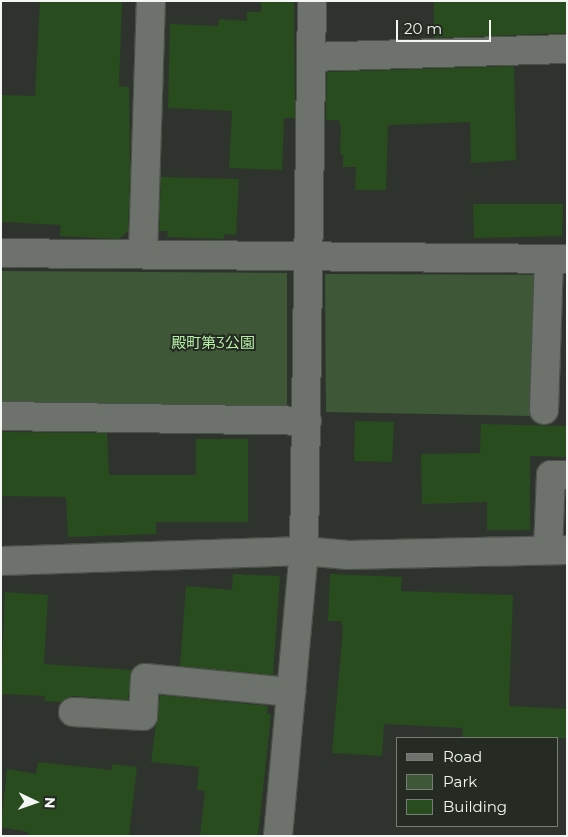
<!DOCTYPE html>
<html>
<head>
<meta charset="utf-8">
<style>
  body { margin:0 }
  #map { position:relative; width:568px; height:837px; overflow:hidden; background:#2e342d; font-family:Montserrat,"Noto Sans JP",sans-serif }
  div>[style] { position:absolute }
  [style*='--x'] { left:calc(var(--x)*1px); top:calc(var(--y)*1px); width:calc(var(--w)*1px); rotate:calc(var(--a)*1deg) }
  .green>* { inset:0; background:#3e5837 }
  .building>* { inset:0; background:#284c1d }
  .roads { filter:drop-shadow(1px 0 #4c504a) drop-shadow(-1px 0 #4c504a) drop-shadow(0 1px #4c504a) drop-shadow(0 -1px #4c504a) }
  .minor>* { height:28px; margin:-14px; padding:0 14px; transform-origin:14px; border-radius:14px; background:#6d736c }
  span { translate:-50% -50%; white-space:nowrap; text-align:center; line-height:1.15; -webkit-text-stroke:4px #252a23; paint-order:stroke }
  .park-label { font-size:15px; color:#b5efa5 }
  .frame { position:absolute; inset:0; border:2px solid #f3f6f2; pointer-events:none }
  .legend { position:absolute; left:396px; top:737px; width:162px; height:90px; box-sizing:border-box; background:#252a23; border:1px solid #777c76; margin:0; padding:6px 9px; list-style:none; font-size:15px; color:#f3f6f2 }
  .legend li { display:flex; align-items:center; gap:10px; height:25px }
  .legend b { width:25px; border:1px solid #777c76 }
  .north { position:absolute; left:10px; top:777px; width:50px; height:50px; -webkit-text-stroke:4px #252a23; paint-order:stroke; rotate:93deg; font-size:14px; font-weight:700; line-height:20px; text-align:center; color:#f3f6f2 }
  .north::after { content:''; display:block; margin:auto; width:18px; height:22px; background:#f3f6f2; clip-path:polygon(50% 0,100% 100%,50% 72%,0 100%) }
  .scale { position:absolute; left:396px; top:20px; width:95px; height:22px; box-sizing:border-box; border:2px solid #f3f6f2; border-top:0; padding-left:6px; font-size:15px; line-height:18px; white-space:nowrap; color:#f3f6f2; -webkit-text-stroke:4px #252a23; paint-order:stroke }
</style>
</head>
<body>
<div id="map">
  <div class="green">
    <div style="clip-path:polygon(1px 271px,287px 273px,287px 416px,1px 404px)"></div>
    <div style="clip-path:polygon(325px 274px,540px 275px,530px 416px,326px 412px)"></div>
  </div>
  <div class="building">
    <div style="clip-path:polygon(40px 1px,122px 1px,119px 86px,129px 87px,130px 176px,128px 231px,119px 239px,60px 236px,61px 225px,1px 222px,1px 95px,35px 96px)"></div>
    <div style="clip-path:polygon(261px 1px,294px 1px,295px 118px,284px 118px,282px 170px,229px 168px,232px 111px,168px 108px,170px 24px,218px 26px,219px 19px,247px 21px,247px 12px,261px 12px)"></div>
    <div style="clip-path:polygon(434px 1px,567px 1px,567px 33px,434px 38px)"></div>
    <div style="clip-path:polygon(514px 66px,516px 160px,471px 163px,470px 122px,388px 125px,386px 190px,355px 190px,356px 167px,343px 167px,343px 155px,340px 154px,341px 126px,338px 120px,326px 120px,327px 72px)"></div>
    <div style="clip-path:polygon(161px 177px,239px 179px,236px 235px,224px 234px,224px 239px,167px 237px,168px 231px,159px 231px)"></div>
    <div style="clip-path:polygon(473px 204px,563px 204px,562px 236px,474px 238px)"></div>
    <div style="clip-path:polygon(355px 421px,394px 422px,392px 462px,354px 461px)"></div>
    <div style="clip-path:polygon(481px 424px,567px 426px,567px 457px,530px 456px,530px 530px,487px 530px,487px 502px,422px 504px,421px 454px,480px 453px)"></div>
    <div style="clip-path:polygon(1px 432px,107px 433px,109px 475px,196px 475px,196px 439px,248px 439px,248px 522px,156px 522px,156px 534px,68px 537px,66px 497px,1px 496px)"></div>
    <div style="clip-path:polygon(233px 574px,280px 576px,273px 675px,180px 666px,186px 586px,232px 590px)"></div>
    <div style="clip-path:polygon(330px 574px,402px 577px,401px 591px,513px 595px,509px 706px,567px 709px,567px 738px,462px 738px,463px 728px,384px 724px,382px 756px,332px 753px,343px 629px,341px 621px,328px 621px)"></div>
    <div style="clip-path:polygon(5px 592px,48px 595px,44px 664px,132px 670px,128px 700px,74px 696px,61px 702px,44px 701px,45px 696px,1px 694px)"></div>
    <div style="clip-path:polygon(160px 695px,268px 706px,267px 714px,271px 714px,258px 836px,200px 836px,205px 791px,197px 790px,199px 767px,151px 762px)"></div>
    <div style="clip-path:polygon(38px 762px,112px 770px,112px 764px,137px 767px,129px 836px,28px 836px,28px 832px,1px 827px,7px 769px,36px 774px)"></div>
  </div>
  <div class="roads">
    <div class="minor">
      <div style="--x:311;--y:57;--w:256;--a:-1.8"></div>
      <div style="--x:1;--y:253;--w:566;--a:0.61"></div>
      <div style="--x:143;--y:253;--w:252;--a:-88.2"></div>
      <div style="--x:544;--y:410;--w:150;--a:-88.1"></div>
      <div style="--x:1;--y:416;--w:306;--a:0.9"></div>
      <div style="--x:548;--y:550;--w:75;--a:-87.7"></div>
      <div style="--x:551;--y:475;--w:16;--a:0"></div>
      <div style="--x:1;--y:561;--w:303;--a:-1.9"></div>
      <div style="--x:304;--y:551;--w:44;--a:5.2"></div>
      <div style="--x:348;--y:555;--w:219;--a:-1.3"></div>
      <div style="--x:73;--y:712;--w:70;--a:3.3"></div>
      <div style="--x:143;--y:716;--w:38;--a:-87"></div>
      <div style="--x:145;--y:678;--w:147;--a:5.5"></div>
      <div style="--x:278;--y:836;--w:286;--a:-84.8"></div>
      <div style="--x:304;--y:551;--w:550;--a:-89.17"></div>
    </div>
  </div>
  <div class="park-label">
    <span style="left:213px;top:343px">殿町第3公園</span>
  </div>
  <div class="frame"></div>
  <ul class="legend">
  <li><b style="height:6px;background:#6d736c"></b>Road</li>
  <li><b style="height:14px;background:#3e5837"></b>Park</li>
  <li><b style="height:14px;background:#284c1d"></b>Building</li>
  </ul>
  <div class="north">N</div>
  <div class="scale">20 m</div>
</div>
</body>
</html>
